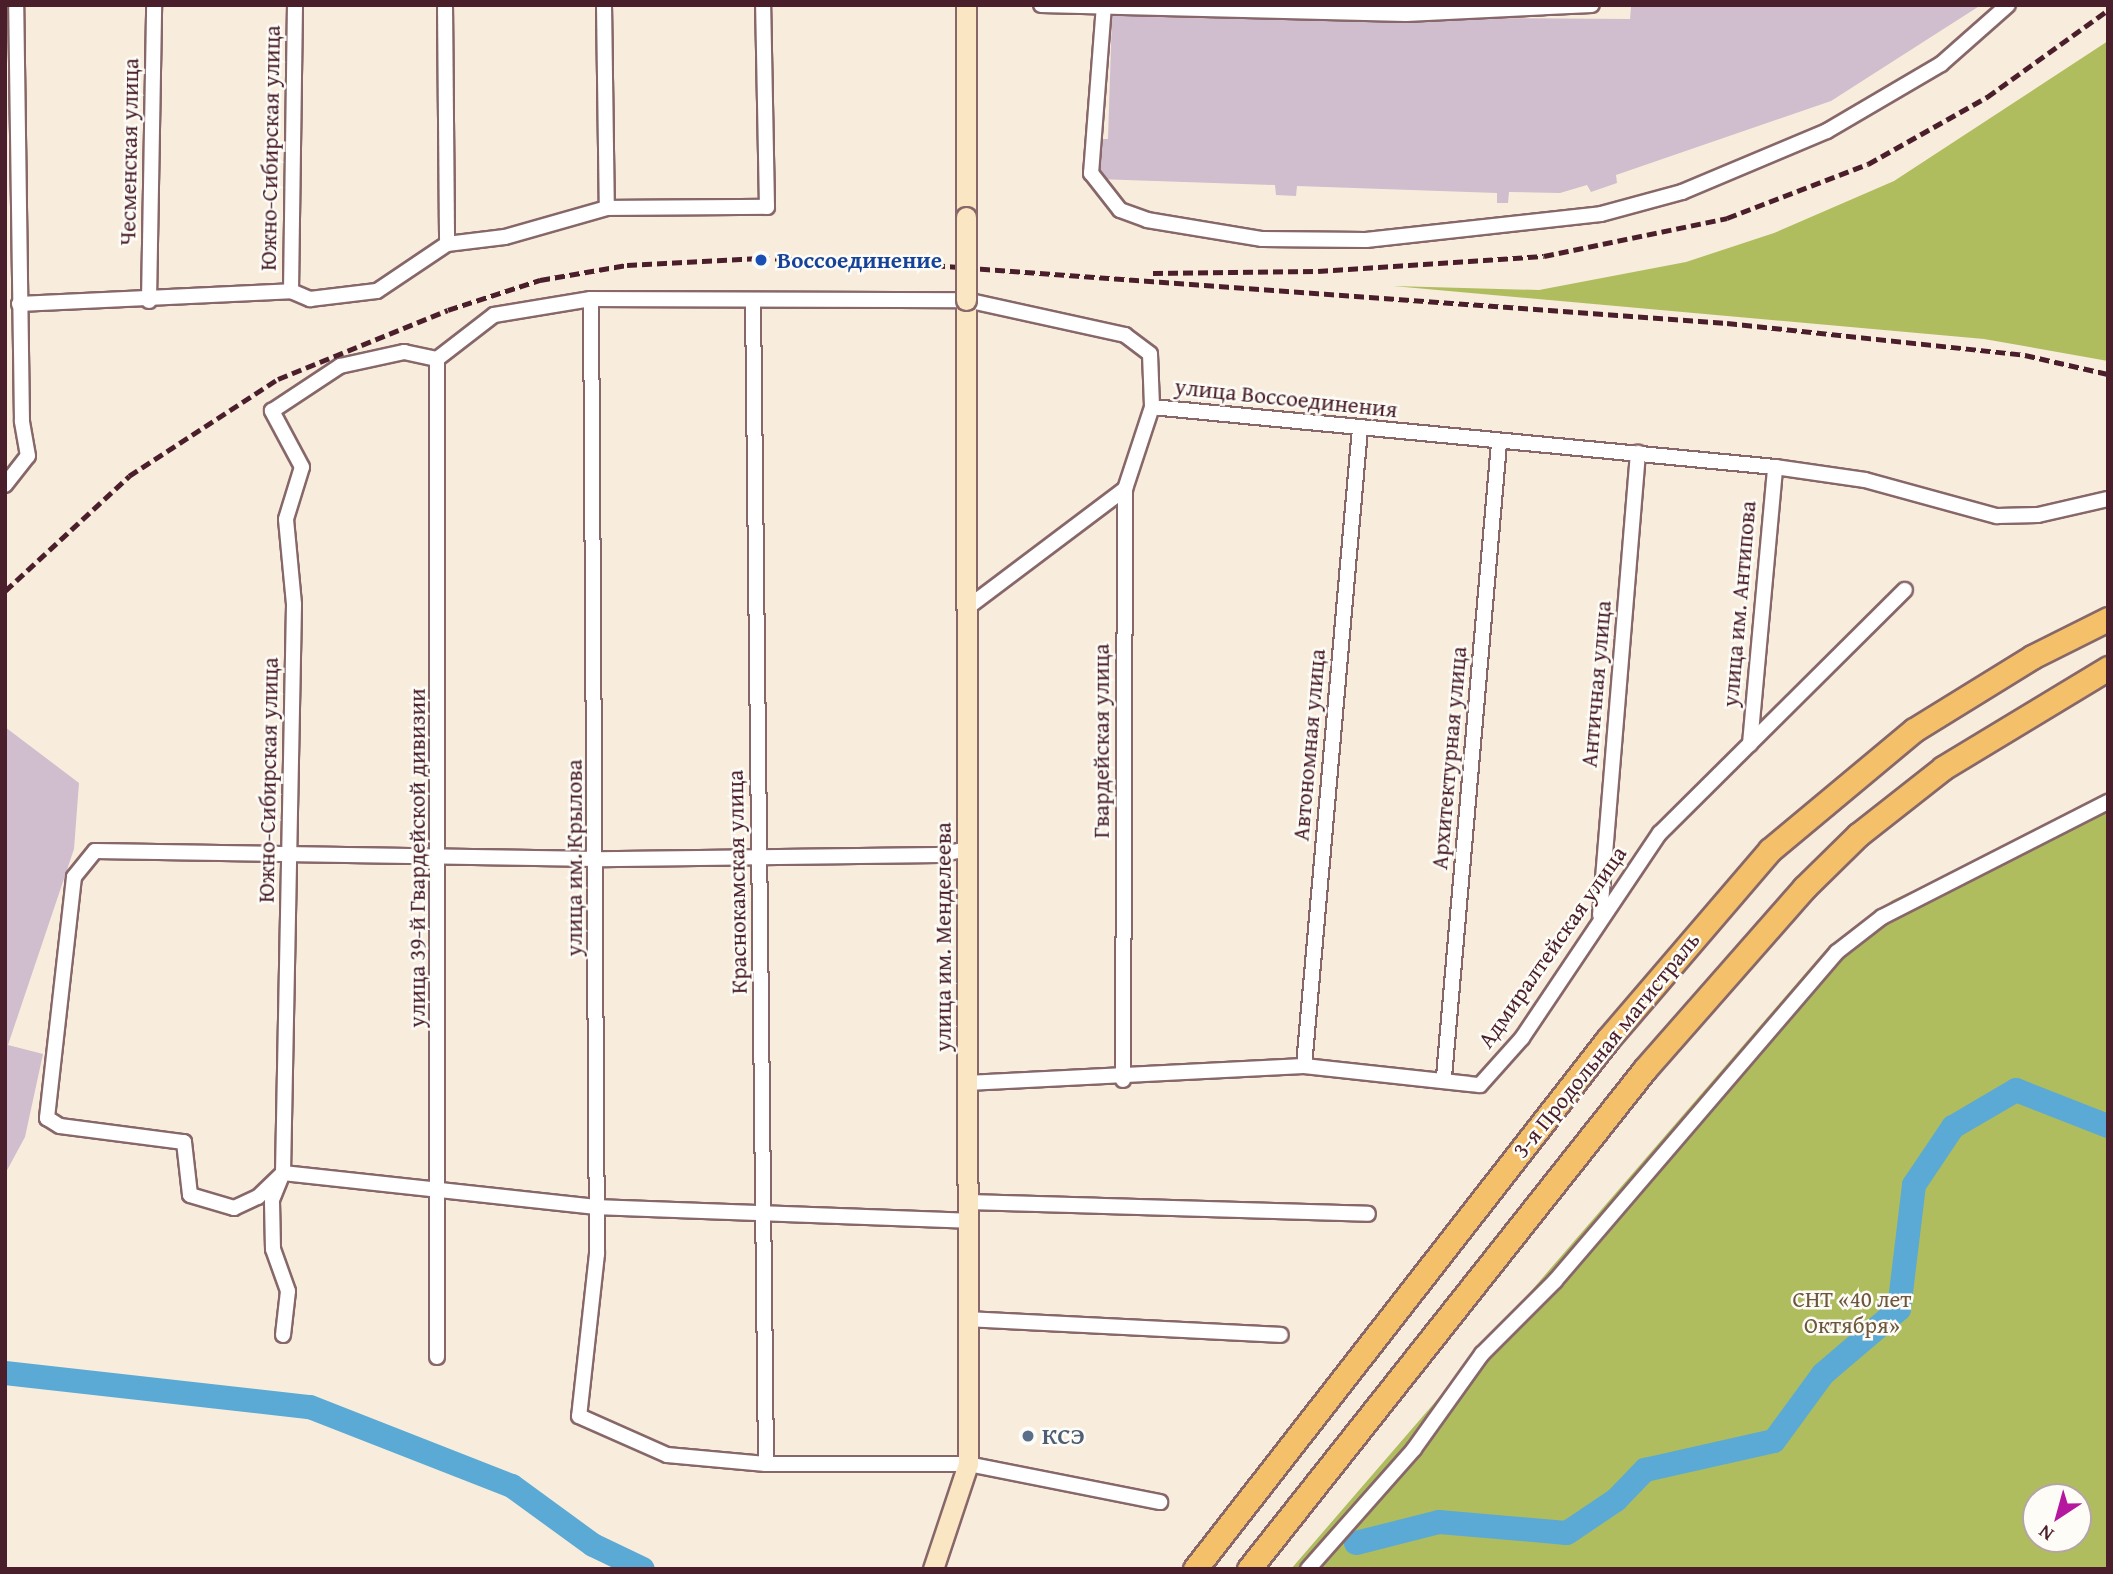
<!DOCTYPE html>
<html>
<head>
<meta charset="utf-8">
<style>
  body { margin:0 }
  #map { position:relative; width:2113px; height:1574px; overflow:hidden; background:#f8eddc; font-family:"Gentium Book Plus",serif }
  div>[style] { position:absolute }
  [style*='--x'] { left:calc(var(--x)*1px); top:calc(var(--y)*1px); width:calc(var(--w)*1px); rotate:calc(var(--a)*1deg) }
  .industrial>* { inset:0; background:#d0bdce }
  .green>* { inset:0; background:#b0bd5f }
  .river>* { height:24px; margin:-12px; padding:0 12px; transform-origin:12px; border-radius:12px; background:#5baad5 }
  .roads { filter:drop-shadow(2px 0 #876769) drop-shadow(-2px 0 #876769) drop-shadow(0 2px #876769) drop-shadow(0 -2px #876769) }
  .minor>* { height:14px; margin:-7px; padding:0 7px; transform-origin:7px; border-radius:7px; background:#fff }
  .secondary>* { height:19px; margin:-9.5px; padding:0 9.5px; transform-origin:9.5px; border-radius:9.5px; background:#fbe6c3 }
  .trunk>* { height:23px; margin:-11.5px; padding:0 11.5px; transform-origin:11.5px; border-radius:11.5px; background:#f4c16a }
  .rail>* { height:4.5px; margin-top:-2.25px; transform-origin:0; background:repeating-linear-gradient(90deg,#4a1f2b 0 10px,transparent 0 15px) }
  .bridges { filter:drop-shadow(2px 0 #876769) drop-shadow(-2px 0 #876769) drop-shadow(0 2px #876769) drop-shadow(0 -2px #876769) }
  .secondary-bridge>* { height:19px; margin:-9.5px; padding:0 9.5px; transform-origin:9.5px; border-radius:9.5px; background:#fbe6c3 }
  .dots>* { width:19px; height:19px; translate:-50% -50%; box-sizing:border-box; border:4px solid #fdfcf7; border-radius:50% }
  span { translate:-50% -50%; white-space:nowrap; text-align:center; line-height:1.15; -webkit-text-stroke:5px #fdfcf7; paint-order:stroke }
  .street-label { font-size:23px; color:#4a1f2b }
  .transit-label { font-size:23px; color:#164399; font-weight:700 }
  .left { translate:0 -50%; text-align:left }
  .park-label { font-size:23px; color:#6e563d }
  .service-label { font-size:23px; color:#4e5e75; font-weight:700 }
  .frame { position:absolute; inset:0; border:7px solid #4a1f2b; pointer-events:none }
  .north { position:absolute; left:2022px; top:1483px; width:70px; height:70px; box-sizing:border-box; background:#fdfcf7; border:2px solid #b5a4a5; border-radius:50%; rotate:216deg; font-size:19px; font-weight:700; line-height:28px; text-align:center; color:#4a1f2b }
  .north::after { content:''; display:block; margin:auto; width:24px; height:32px; background:#b5179e; clip-path:polygon(50% 0,100% 100%,50% 72%,0 100%) }
</style>
</head>
<body>
<div id="map">
  <div class="industrial">
    <div style="clip-path:polygon(1646px 5px,1981px 5px,1831px 101px,1616px 175px,1617px 183px,1591px 192px,1587px 185px,1560px 193px,1509px 192px,1508px 203px,1497px 203px,1497px 193px,1297px 186px,1296px 196px,1276px 195px,1275px 185px,1097px 179px,1099px 139px,1108px 139px,1112px 15px,1630px 19px,1631px 7px)"></div>
    <div style="clip-path:polygon(5px 727px,79px 783px,74px 849px,8px 1045px,43px 1054px,25px 1137px,5px 1174px)"></div>
  </div>
  <div class="green">
    <div style="clip-path:polygon(2108px 41px,2108px 361px,1984px 339px,1393px 286px,1539px 290px,1686px 262px,1774px 233px,1894px 181px)"></div>
    <div style="clip-path:polygon(evenodd,2108px 802px,2108px 1569px,1291px 1569px,1829px 946px,1893px 900px,2108px 802px,2036px 1497px,2078px 1497px,2078px 1539px,2036px 1539px,2036px 1497px)"></div>
  </div>
  <div class="river">
    <div style="--x:5;--y:1373;--w:307;--a:6.4"></div>
    <div style="--x:310;--y:1407;--w:217;--a:21.4"></div>
    <div style="--x:512;--y:1486;--w:100;--a:36.1"></div>
    <div style="--x:593;--y:1545;--w:55;--a:25.6"></div>
    <div style="--x:1356;--y:1543;--w:86;--a:-14.2"></div>
    <div style="--x:1439;--y:1522;--w:128;--a:4.9"></div>
    <div style="--x:1567;--y:1533;--w:59;--a:-34"></div>
    <div style="--x:1616;--y:1500;--w:42;--a:-46"></div>
    <div style="--x:1645;--y:1470;--w:132;--a:-12.7"></div>
    <div style="--x:1774;--y:1441;--w:83;--a:-53.8"></div>
    <div style="--x:1823;--y:1374;--w:100;--a:-40.5"></div>
    <div style="--x:1899;--y:1309;--w:125;--a:-83.1"></div>
    <div style="--x:1914;--y:1185;--w:70;--a:-56.1"></div>
    <div style="--x:1953;--y:1127;--w:73;--a:-30.4"></div>
    <div style="--x:2016;--y:1090;--w:99;--a:21.4"></div>
  </div>
  <div class="roads">
    <div class="minor">
      <div style="--x:445;--y:5;--w:239;--a:89.5"></div>
      <div style="--x:604;--y:5;--w:203;--a:89.2"></div>
      <div style="--x:1041;--y:5;--w:365;--a:1.4"></div>
      <div style="--x:1406;--y:14;--w:186;--a:-2.8"></div>
      <div style="--x:1104;--y:5;--w:169;--a:94.4"></div>
      <div style="--x:1091;--y:173;--w:47;--a:51.9"></div>
      <div style="--x:1120;--y:210;--w:29;--a:20"></div>
      <div style="--x:1147;--y:220;--w:117;--a:9.4"></div>
      <div style="--x:1262;--y:239;--w:104;--a:0.6"></div>
      <div style="--x:1366;--y:240;--w:236;--a:-6.3"></div>
      <div style="--x:1601;--y:214;--w:84;--a:-15.2"></div>
      <div style="--x:1682;--y:192;--w:157;--a:-22.8"></div>
      <div style="--x:1827;--y:131;--w:132;--a:-30.4"></div>
      <div style="--x:1941;--y:64;--w:89;--a:-41.4"></div>
      <div style="--x:291;--y:291;--w:286;--a:-89.2"></div>
      <div style="--x:591;--y:299;--w:955;--a:89.64"></div>
      <div style="--x:597;--y:1254;--w:163;--a:96.3"></div>
      <div style="--x:579;--y:1416;--w:96;--a:23.9"></div>
      <div style="--x:667;--y:1455;--w:99;--a:5.2"></div>
      <div style="--x:766;--y:1464;--w:202;--a:0"></div>
      <div style="--x:968;--y:1464;--w:196;--a:11.2"></div>
      <div style="--x:753;--y:300;--w:1164;--a:89.36"></div>
      <div style="--x:149;--y:301;--w:296;--a:-89"></div>
      <div style="--x:19;--y:304;--w:272;--a:-2.7"></div>
      <div style="--x:291;--y:291;--w:21;--a:23"></div>
      <div style="--x:310;--y:299;--w:67;--a:-6.8"></div>
      <div style="--x:377;--y:291;--w:84;--a:-33.9"></div>
      <div style="--x:447;--y:244;--w:58;--a:-6.9"></div>
      <div style="--x:505;--y:237;--w:106;--a:-15.9"></div>
      <div style="--x:607;--y:208;--w:160;--a:-0.4"></div>
      <div style="--x:767;--y:207;--w:202;--a:-91.1"></div>
      <div style="--x:437;--y:359;--w:72;--a:-37.7"></div>
      <div style="--x:494;--y:315;--w:98;--a:-9.4"></div>
      <div style="--x:591;--y:299;--w:375;--a:0.2"></div>
      <div style="--x:966;--y:300;--w:163;--a:12.4"></div>
      <div style="--x:1125;--y:335;--w:31;--a:37"></div>
      <div style="--x:1150;--y:354;--w:53;--a:87.8"></div>
      <div style="--x:1152;--y:407;--w:86;--a:108.2"></div>
      <div style="--x:1125;--y:489;--w:591;--a:90.19"></div>
      <div style="--x:437;--y:359;--w:998;--a:90"></div>
      <div style="--x:1152;--y:407;--w:626;--a:5.5"></div>
      <div style="--x:1775;--y:467;--w:91;--a:8.2"></div>
      <div style="--x:1865;--y:480;--w:137;--a:15.3"></div>
      <div style="--x:1997;--y:516;--w:41;--a:-1.4"></div>
      <div style="--x:2038;--y:515;--w:72;--a:-12.9"></div>
      <div style="--x:5;--y:485;--w:37;--a:-52"></div>
      <div style="--x:28;--y:456;--w:36;--a:-100"></div>
      <div style="--x:22;--y:421;--w:416;--a:-90.8"></div>
      <div style="--x:967;--y:608;--w:198;--a:-37"></div>
      <div style="--x:1750;--y:744;--w:278;--a:-84.8"></div>
      <div style="--x:967;--y:849;--w:29;--a:168"></div>
      <div style="--x:939;--y:855;--w:341;--a:179.3"></div>
      <div style="--x:598;--y:859;--w:503;--a:-179.09"></div>
      <div style="--x:95;--y:851;--w:33;--a:129"></div>
      <div style="--x:74;--y:877;--w:243;--a:96.4"></div>
      <div style="--x:47;--y:1118;--w:15;--a:32"></div>
      <div style="--x:60;--y:1126;--w:125;--a:7.4"></div>
      <div style="--x:184;--y:1142;--w:53;--a:83.5"></div>
      <div style="--x:190;--y:1195;--w:46;--a:16.5"></div>
      <div style="--x:234;--y:1208;--w:26;--a:-25"></div>
      <div style="--x:258;--y:1197;--w:35;--a:-44"></div>
      <div style="--x:283;--y:1173;--w:313;--a:6.2"></div>
      <div style="--x:594;--y:1207;--w:374;--a:2.1"></div>
      <div style="--x:1600;--y:915;--w:464;--a:-85.3"></div>
      <div style="--x:1304;--y:1066;--w:639;--a:-84.98"></div>
      <div style="--x:1444;--y:1077;--w:636;--a:-85.04"></div>
      <div style="--x:967;--y:1083;--w:337;--a:-2.9"></div>
      <div style="--x:1304;--y:1066;--w:177;--a:6.2"></div>
      <div style="--x:1480;--y:1085;--w:63;--a:-48.2"></div>
      <div style="--x:1522;--y:1038;--w:247;--a:-56.1"></div>
      <div style="--x:1660;--y:833;--w:345;--a:-44.8"></div>
      <div style="--x:968;--y:1202;--w:400;--a:1.7"></div>
      <div style="--x:968;--y:1319;--w:313;--a:2.9"></div>
      <div style="--x:283;--y:1335;--w:44;--a:-83.5"></div>
      <div style="--x:288;--y:1291;--w:45;--a:-109.7"></div>
      <div style="--x:273;--y:1249;--w:49;--a:-91.2"></div>
      <div style="--x:272;--y:1200;--w:29;--a:-68"></div>
      <div style="--x:283;--y:1173;--w:569;--a:-88.89"></div>
      <div style="--x:294;--y:604;--w:85;--a:-95.4"></div>
      <div style="--x:286;--y:519;--w:54;--a:-72.9"></div>
      <div style="--x:302;--y:467;--w:64;--a:-118.2"></div>
      <div style="--x:272;--y:411;--w:82;--a:-33.5"></div>
      <div style="--x:340;--y:366;--w:66;--a:-12.3"></div>
      <div style="--x:404;--y:352;--w:34;--a:12"></div>
      <div style="--x:1308;--y:1569;--w:160;--a:-48.5"></div>
      <div style="--x:1414;--y:1449;--w:117;--a:-54.4"></div>
      <div style="--x:1482;--y:1354;--w:103;--a:-45"></div>
      <div style="--x:1555;--y:1281;--w:433;--a:-49.4"></div>
      <div style="--x:1837;--y:952;--w:57;--a:-37.9"></div>
      <div style="--x:1882;--y:917;--w:254;--a:-27"></div>
    </div>
    <div class="secondary">
      <div style="--x:966;--y:5;--w:212;--a:90"></div>
      <div style="--x:933;--y:1569;--w:111;--a:-71.6"></div>
      <div style="--x:968;--y:1464;--w:1164;--a:-90.1"></div>
    </div>
    <div class="trunk">
      <div style="--x:1195;--y:1569;--w:672;--a:-52.07"></div>
      <div style="--x:1608;--y:1039;--w:249;--a:-49.4"></div>
      <div style="--x:1770;--y:850;--w:187;--a:-39.8"></div>
      <div style="--x:1914;--y:730;--w:139;--a:-31.7"></div>
      <div style="--x:2032;--y:657;--w:85;--a:-26.6"></div>
      <div style="--x:1249;--y:1569;--w:638;--a:-51.62"></div>
      <div style="--x:1645;--y:1069;--w:241;--a:-48.7"></div>
      <div style="--x:1804;--y:888;--w:76;--a:-44.5"></div>
      <div style="--x:1858;--y:835;--w:108;--a:-38.2"></div>
      <div style="--x:1943;--y:768;--w:193;--a:-31.2"></div>
    </div>
  </div>
  <div class="rail">
    <div style="--x:1153;--y:273;--w:165;--a:-0.7"></div>
    <div style="--x:1318;--y:271;--w:226;--a:-3.8"></div>
    <div style="--x:1544;--y:256;--w:187;--a:-11.7"></div>
    <div style="--x:1727;--y:218;--w:151;--a:-21"></div>
    <div style="--x:1868;--y:164;--w:137;--a:-29.4"></div>
    <div style="--x:1987;--y:97;--w:149;--a:-35.7"></div>
    <div style="--x:5;--y:591;--w:169;--a:-42.8"></div>
    <div style="--x:129;--y:476;--w:178;--a:-33.1"></div>
    <div style="--x:278;--y:379;--w:183;--a:-22.1"></div>
    <div style="--x:448;--y:310;--w:97;--a:-18.1"></div>
    <div style="--x:540;--y:280;--w:88;--a:-9.8"></div>
    <div style="--x:627;--y:265;--w:133;--a:-3"></div>
    <div style="--x:760;--y:258;--w:130;--a:1.8"></div>
    <div style="--x:890;--y:262;--w:839;--a:4.17"></div>
    <div style="--x:1727;--y:323;--w:300;--a:6.1"></div>
    <div style="--x:2025;--y:355;--w:85;--a:12.9"></div>
  </div>
  <div class="bridges">
    <div class="secondary-bridge">
      <div style="--x:966;--y:217;--w:83;--a:90"></div>
    </div>
  </div>
  <div class="dots">
    <div style="left:761px;top:260px;background:#1a4fb4"></div>
    <div style="left:1028px;top:1436px;background:#5c6f8a"></div>
  </div>
  <div class="street-label">
    <span style="left:270px;top:148px;rotate:-89deg">Южно-Сибирская улица</span>
    <span style="left:129px;top:152px;rotate:-89deg">Чесменская улица</span>
    <span style="left:1286px;top:398px;rotate:6deg">улица Воссоединения</span>
    <span style="left:1739px;top:604px;rotate:-85deg">улица им. Антипова</span>
    <span style="left:1596px;top:684px;rotate:-85deg">Античная улица</span>
    <span style="left:1101px;top:741px;rotate:-90deg">Гвардейская улица</span>
    <span style="left:1309px;top:745px;rotate:-85deg">Автономная улица</span>
    <span style="left:1449px;top:758px;rotate:-85deg">Архитектурная улица</span>
    <span style="left:268px;top:780px;rotate:-89deg">Южно-Сибирская улица</span>
    <span style="left:417px;top:858px;rotate:-90deg">улица 39-й Гвардейской дивизии</span>
    <span style="left:574px;top:858px;rotate:-90deg">улица им. Крылова</span>
    <span style="left:737px;top:882px;rotate:-91deg">Краснокамская улица</span>
    <span style="left:943px;top:937px;rotate:-90deg">улица им. Менделеева</span>
    <span style="left:1552px;top:947px;rotate:-55deg">Адмиралтейская улица</span>
    <span style="left:1606px;top:1045px;rotate:-51deg">3-я Продольная магистраль</span>
  </div>
  <div class="transit-label">
    <span class="left" style="left:777px;top:260px">Воссоединение</span>
  </div>
  <div class="park-label">
    <span style="left:1852px;top:1312px">СНТ «40 лет<br>Октября»</span>
  </div>
  <div class="service-label">
    <span class="left" style="left:1042px;top:1436px">КСЭ</span>
  </div>
  <div class="frame"></div>
  <div class="north">N</div>
</div>
</body>
</html>
